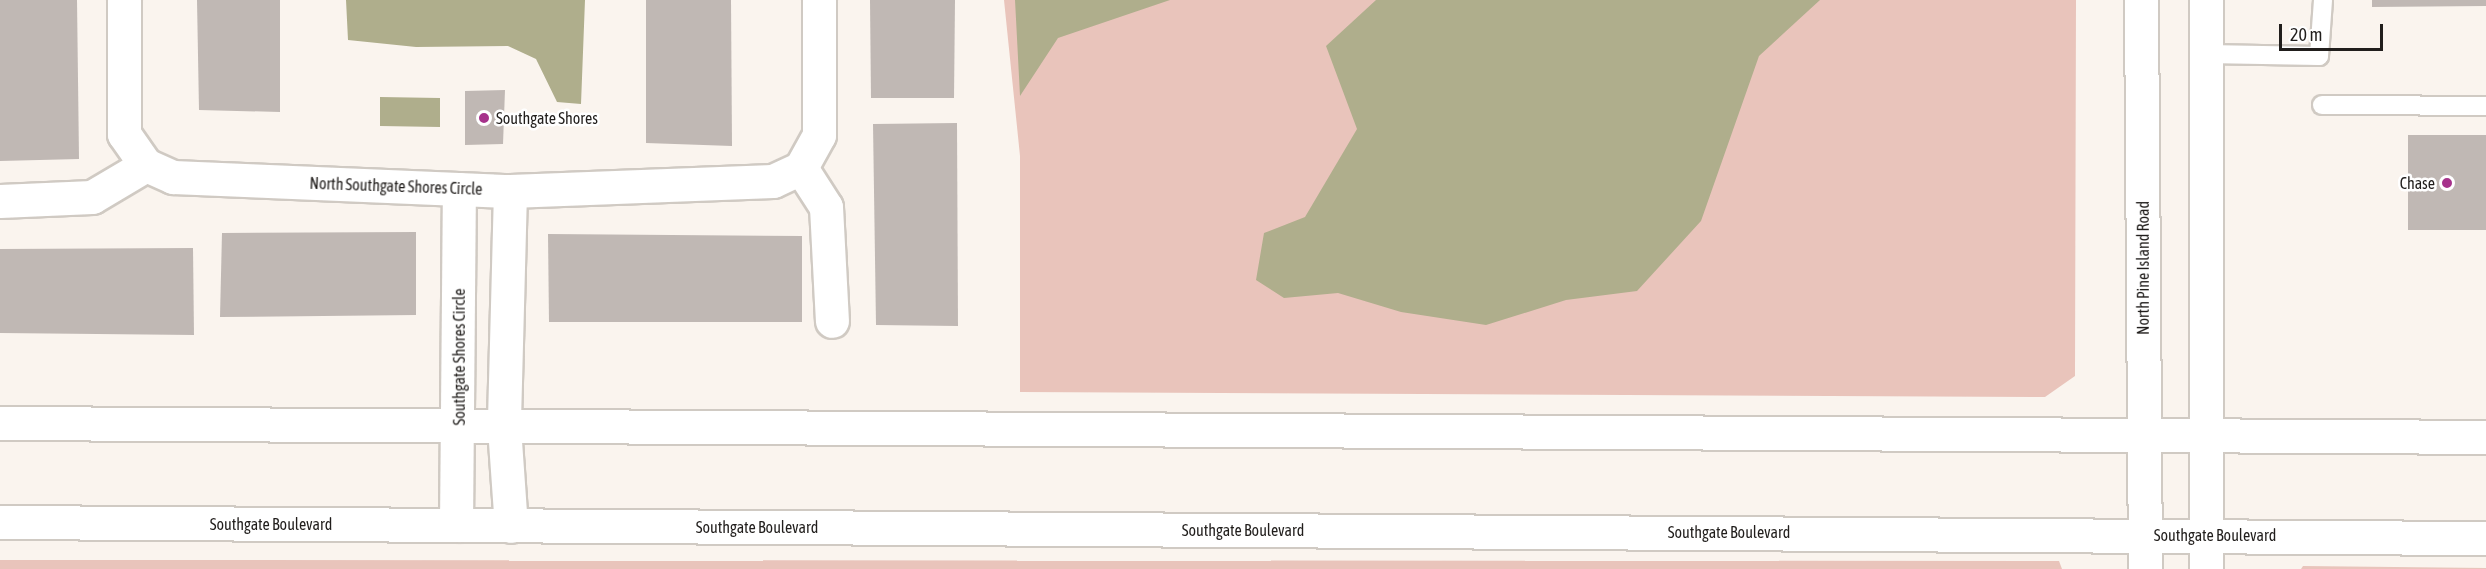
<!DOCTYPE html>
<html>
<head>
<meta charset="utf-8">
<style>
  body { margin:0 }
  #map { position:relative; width:2486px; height:569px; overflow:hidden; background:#faf4ee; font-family:"Asap Condensed",sans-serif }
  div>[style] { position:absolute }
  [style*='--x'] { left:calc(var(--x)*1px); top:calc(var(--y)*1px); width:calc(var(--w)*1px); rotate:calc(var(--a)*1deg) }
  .green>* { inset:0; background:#e9c4bb }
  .water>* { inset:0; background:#afae8c }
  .building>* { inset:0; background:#c0b8b4 }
  .roads { filter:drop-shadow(2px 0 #d0cac3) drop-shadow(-2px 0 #d0cac3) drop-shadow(0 2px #d0cac3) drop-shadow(0 -2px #d0cac3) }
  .lane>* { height:18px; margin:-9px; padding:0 9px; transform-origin:9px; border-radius:9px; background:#fff }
  .street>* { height:33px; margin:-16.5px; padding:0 16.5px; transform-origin:16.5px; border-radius:16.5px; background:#fff }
  .secondary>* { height:33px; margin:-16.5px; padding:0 16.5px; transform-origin:16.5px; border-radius:16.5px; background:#fff }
  .dots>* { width:16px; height:16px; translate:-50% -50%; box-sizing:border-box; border:3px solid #fff; border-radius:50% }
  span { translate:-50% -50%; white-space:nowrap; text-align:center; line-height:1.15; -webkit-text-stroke:5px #fff; paint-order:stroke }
  .poi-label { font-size:16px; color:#211e1c }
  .left { translate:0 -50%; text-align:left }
  .right { translate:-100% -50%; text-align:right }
  .street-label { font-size:16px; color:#211e1c }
  .scale { position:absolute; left:2279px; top:24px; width:104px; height:27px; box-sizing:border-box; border:3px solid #211e1c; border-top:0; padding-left:8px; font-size:18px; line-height:21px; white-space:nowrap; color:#211e1c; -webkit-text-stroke:4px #fff; paint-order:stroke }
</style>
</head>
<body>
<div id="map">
  <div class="green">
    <div style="clip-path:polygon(1004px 0,2076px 0,2075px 376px,2045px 397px,1020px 392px,1020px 156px)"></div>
    <div style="clip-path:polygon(0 560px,2059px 561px,2062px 569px,0 569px)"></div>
    <div style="clip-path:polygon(2303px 566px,2486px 568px,2486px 569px,2301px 569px)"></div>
  </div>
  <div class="water">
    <div style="clip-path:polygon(346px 0,585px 0,581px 104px,557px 102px,536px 59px,508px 46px,416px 47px,348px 40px)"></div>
    <div style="clip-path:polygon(1015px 0,1170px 0,1058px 38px,1020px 96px)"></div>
    <div style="clip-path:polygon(1376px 0,1820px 0,1759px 56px,1701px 221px,1637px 291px,1566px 300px,1486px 325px,1401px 312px,1338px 293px,1284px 298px,1256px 280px,1264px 233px,1305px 217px,1357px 129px,1326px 46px)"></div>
    <div style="clip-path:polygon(380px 97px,440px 98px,440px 127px,380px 126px)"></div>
  </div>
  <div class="building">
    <div style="clip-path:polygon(0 0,77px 0,79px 159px,0 161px)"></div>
    <div style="clip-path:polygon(197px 0,280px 0,280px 112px,199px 110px)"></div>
    <div style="clip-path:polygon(646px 0,731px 0,732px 146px,646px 143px)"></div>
    <div style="clip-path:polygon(870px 0,955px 0,954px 98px,871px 98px)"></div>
    <div style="clip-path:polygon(2372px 0,2486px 0,2486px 6px,2372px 7px)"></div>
    <div style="clip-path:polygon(505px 90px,503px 144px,465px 145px,465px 91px)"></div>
    <div style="clip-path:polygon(957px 123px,958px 326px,876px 325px,873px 124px)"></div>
    <div style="clip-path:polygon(2408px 135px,2486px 135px,2486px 230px,2408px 230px)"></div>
    <div style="clip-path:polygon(416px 232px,416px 315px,220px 317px,222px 233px)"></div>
    <div style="clip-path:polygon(548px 234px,802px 236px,802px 322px,549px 322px)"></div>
    <div style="clip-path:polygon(193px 248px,194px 335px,0 333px,0 249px)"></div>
  </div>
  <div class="roads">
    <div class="lane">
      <div style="--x:2206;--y:54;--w:113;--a:1"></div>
      <div style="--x:2319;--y:56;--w:56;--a:-85.9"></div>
      <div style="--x:2322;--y:105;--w:164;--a:0.3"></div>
    </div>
    <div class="street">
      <div style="--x:124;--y:0;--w:134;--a:90"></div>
      <div style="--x:124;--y:134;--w:38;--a:55"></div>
      <div style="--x:819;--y:0;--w:135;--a:90"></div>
      <div style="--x:819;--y:135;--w:38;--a:119"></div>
      <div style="--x:801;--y:168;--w:46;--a:57.3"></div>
      <div style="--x:826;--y:207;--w:114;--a:87"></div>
      <div style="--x:510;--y:191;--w:236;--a:91.5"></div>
      <div style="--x:504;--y:427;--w:99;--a:86"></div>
      <div style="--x:0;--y:201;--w:92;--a:-2.5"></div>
      <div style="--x:92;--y:197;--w:63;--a:-30.7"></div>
      <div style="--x:146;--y:165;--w:30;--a:24"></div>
      <div style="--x:173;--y:177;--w:337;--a:2.4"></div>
      <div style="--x:510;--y:191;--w:263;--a:-2.2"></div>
      <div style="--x:773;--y:181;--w:31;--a:-25"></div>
      <div style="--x:456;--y:525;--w:336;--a:-89.5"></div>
    </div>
    <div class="secondary">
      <div style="--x:2141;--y:0;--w:569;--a:89.6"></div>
      <div style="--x:2206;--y:0;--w:569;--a:90"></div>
      <div style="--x:0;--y:423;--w:2486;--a:0.32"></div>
      <div style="--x:0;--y:522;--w:2486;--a:0.37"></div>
    </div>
  </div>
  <div class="dots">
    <div style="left:484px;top:118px;background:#a6328b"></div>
    <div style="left:2447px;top:183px;background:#a6328b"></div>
  </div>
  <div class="poi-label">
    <span class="left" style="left:496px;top:118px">Southgate Shores</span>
    <span class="right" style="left:2435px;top:183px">Chase</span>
  </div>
  <div class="street-label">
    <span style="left:396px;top:186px;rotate:2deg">North Southgate Shores Circle</span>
    <span style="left:2143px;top:268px;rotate:-90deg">North Pine Island Road</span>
    <span style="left:459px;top:357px;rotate:-90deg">Southgate Shores Circle</span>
    <span style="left:271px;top:524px">Southgate Boulevard</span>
    <span style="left:757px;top:527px">Southgate Boulevard</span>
    <span style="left:1243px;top:530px">Southgate Boulevard</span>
    <span style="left:1729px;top:532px">Southgate Boulevard</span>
    <span style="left:2215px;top:535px">Southgate Boulevard</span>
  </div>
  <div class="scale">20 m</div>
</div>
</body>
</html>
